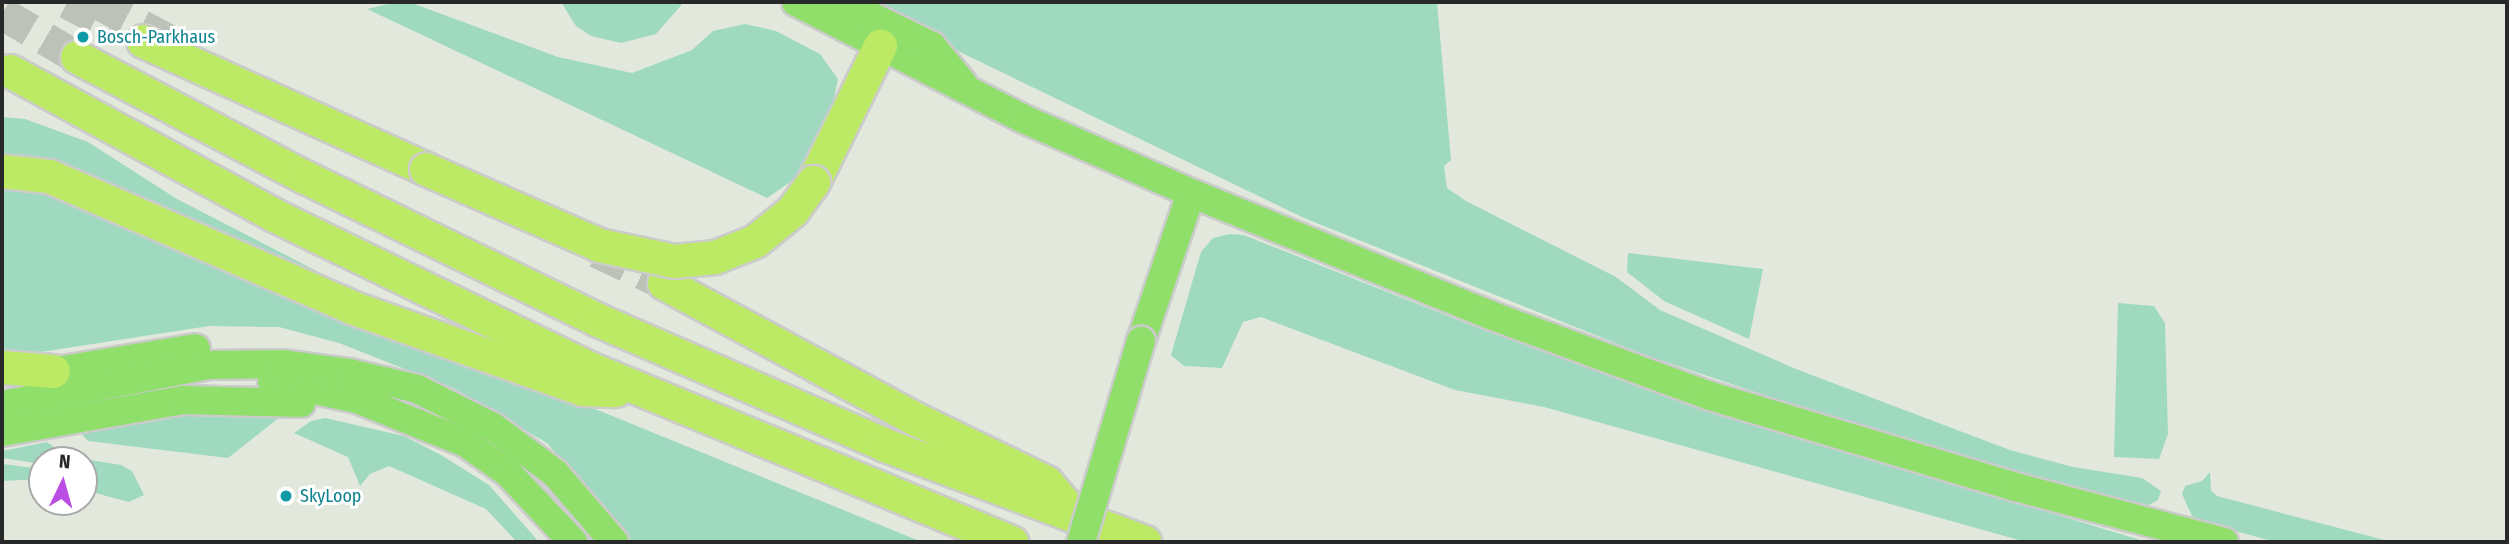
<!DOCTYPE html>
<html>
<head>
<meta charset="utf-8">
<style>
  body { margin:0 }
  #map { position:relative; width:2509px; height:544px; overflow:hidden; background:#e2e9dc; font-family:"Fira Sans Condensed",sans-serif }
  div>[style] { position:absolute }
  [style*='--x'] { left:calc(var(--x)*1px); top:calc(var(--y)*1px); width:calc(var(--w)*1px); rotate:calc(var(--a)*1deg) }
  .green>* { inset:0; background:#9ed9c0 }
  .highway-tunnel>* { height:33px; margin-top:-16.5px; transform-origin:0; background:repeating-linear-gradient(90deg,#bdc2b8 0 33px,transparent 0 50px) }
  .roads { filter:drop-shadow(2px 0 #cbcbcb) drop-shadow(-2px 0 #cbcbcb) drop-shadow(0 2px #cbcbcb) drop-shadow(0 -2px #cbcbcb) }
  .major>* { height:28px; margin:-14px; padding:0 14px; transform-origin:14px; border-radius:14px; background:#90df6b }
  .highway>* { height:33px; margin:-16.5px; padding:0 16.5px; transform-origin:16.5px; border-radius:16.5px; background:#bdea65 }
  .bridges { filter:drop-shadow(2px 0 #cbcbcb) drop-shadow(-2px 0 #cbcbcb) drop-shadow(0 2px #cbcbcb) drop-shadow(0 -2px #cbcbcb) }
  .major-bridge>* { height:28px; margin:-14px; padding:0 14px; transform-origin:14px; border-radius:14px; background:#90df6b }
  .highway-bridge>* { height:33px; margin:-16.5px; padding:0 16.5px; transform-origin:16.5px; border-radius:16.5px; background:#bdea65 }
  .dots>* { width:19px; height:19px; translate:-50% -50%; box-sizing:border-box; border:4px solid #fff; border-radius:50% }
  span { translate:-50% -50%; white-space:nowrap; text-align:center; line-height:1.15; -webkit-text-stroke:6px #fff; paint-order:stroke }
  .culture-label { font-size:18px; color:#0d838f }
  .left { translate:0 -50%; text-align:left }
  .frame { position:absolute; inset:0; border:4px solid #282828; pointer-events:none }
  .north { position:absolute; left:28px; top:446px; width:70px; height:70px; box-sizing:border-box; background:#fff; border:2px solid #a9a9a9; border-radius:50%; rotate:5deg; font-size:19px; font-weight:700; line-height:28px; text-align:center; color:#282828 }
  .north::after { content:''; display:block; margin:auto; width:24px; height:32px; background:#ba4ee3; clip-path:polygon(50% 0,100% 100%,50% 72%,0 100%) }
</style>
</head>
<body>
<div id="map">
  <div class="green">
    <div style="clip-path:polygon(397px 2px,409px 2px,558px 57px,632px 73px,692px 50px,713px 31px,745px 24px,776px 31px,820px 54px,838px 79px,830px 117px,796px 178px,767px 198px,367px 9px)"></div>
    <div style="clip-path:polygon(561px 2px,684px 2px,656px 34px,621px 43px,591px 36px,576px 26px)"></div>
    <div style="clip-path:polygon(856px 2px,1437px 2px,1451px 160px,1444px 166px,1447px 188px,1466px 201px,1616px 277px,1660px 310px,1796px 369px,2010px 450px,2073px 467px,2142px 478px,2161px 491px,2158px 500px,2141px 509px,1923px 448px,1645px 355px,1304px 218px)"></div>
    <div style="clip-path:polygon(2px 117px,25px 119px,88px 142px,177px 199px,342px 284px,47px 159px,2px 156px)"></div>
    <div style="clip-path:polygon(2px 185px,57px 190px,922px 542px,632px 542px,547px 443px,453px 388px,339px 343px,279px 327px,209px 326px,2px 358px)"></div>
    <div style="clip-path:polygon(1230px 234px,1244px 235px,1478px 328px,1762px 426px,2144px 541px,2026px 542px,1544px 407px,1455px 390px,1261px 317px,1243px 322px,1222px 368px,1184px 366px,1171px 355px,1201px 252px,1213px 238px)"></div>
    <div style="clip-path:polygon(1628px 253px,1763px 269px,1749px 339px,1664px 301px,1627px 272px)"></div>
    <div style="clip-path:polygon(2118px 303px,2154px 306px,2165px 323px,2168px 434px,2159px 459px,2114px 457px)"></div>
    <div style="clip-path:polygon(280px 409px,280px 417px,228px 458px,88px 441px,75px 427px,176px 410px)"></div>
    <div style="clip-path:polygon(325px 418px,404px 436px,441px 455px,489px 485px,539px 542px,517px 542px,486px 509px,389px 466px,370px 474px,360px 486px,348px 457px,294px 433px,311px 421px)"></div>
    <div style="clip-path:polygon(47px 442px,66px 456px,121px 465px,132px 471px,144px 495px,129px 502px,84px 490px,84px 460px,42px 460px,42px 464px,2px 458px,2px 451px)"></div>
    <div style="clip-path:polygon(2px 464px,42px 469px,42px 479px,2px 481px)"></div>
    <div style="clip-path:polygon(2210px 472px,2211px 490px,2217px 496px,2392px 542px,2276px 542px,2194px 520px,2182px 494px,2185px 486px,2202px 481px)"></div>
  </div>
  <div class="highway-tunnel">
    <div style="--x:67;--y:2;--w:51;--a:27.1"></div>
    <div style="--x:97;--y:2;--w:95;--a:28.2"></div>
    <div style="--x:2;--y:13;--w:87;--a:30.4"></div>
    <div style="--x:597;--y:251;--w:74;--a:25.5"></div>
  </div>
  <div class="roads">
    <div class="major">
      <div style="--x:796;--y:2;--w:256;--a:27.2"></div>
      <div style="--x:1024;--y:119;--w:183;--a:23.9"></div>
      <div style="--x:1191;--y:193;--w:323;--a:22.2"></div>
      <div style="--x:1490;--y:315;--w:231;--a:20.2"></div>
      <div style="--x:1707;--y:395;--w:322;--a:16.6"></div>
      <div style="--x:2016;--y:487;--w:215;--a:14.8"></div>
      <div style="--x:842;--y:2;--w:100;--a:26.1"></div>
      <div style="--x:932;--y:46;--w:49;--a:50.8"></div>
      <div style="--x:1141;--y:341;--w:156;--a:-71.3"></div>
      <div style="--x:32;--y:375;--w:166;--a:-9.3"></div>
      <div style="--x:272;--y:381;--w:87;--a:12"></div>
      <div style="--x:357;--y:399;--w:118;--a:22"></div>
      <div style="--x:466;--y:443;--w:52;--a:35.5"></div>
      <div style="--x:508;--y:473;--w:95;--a:46.7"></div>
      <div style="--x:2;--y:405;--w:211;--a:-10.9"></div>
      <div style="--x:209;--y:365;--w:74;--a:-0.8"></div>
      <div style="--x:283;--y:364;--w:68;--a:7.7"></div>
      <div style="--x:350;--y:373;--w:69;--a:13.4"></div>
      <div style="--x:417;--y:389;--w:85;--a:26.6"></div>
      <div style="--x:493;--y:427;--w:77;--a:36.6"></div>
      <div style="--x:555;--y:473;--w:91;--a:49.5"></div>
      <div style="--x:2;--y:432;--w:184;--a:-10"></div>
      <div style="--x:183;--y:400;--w:118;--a:1.5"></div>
    </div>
    <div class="highway">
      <div style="--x:143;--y:41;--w:311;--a:24.3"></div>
      <div style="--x:77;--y:57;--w:258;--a:27.8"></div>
      <div style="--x:305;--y:177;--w:326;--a:26"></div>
      <div style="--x:598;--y:320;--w:313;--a:23.5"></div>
      <div style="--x:885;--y:445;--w:277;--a:20.5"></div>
      <div style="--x:10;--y:71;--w:301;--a:28.6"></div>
      <div style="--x:274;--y:215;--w:350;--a:25.9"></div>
      <div style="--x:589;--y:368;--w:457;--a:22.4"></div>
      <div style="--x:2;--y:171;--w:47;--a:6.1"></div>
      <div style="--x:49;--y:176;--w:329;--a:23.4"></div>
      <div style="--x:351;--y:307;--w:245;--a:19.5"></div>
      <div style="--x:582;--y:389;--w:33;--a:2"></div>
      <div style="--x:813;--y:182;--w:152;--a:-63.8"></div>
      <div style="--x:664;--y:283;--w:286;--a:28.4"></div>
      <div style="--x:916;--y:419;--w:144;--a:25.9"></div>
      <div style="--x:1046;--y:482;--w:43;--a:49.7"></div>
      <div style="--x:2;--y:367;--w:51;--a:4.5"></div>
    </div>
  </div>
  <div class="bridges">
    <div class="major-bridge">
      <div style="--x:1081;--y:542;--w:210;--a:-73.4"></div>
    </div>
    <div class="highway-bridge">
      <div style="--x:426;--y:169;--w:189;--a:23.7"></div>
      <div style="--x:599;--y:245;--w:77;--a:12"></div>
      <div style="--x:674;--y:261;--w:41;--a:-5.6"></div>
      <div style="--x:715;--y:257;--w:43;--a:-21.8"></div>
      <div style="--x:755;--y:241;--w:48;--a:-39"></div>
      <div style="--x:792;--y:211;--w:36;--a:-54"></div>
    </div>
  </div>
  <div class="dots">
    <div style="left:83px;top:37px;background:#0f9aa8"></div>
    <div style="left:286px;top:496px;background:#0f9aa8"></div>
  </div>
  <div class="culture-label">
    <span class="left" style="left:97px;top:37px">Bosch-Parkhaus</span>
    <span class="left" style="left:300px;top:496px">SkyLoop</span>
  </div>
  <div class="frame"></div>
  <div class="north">N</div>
</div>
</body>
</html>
